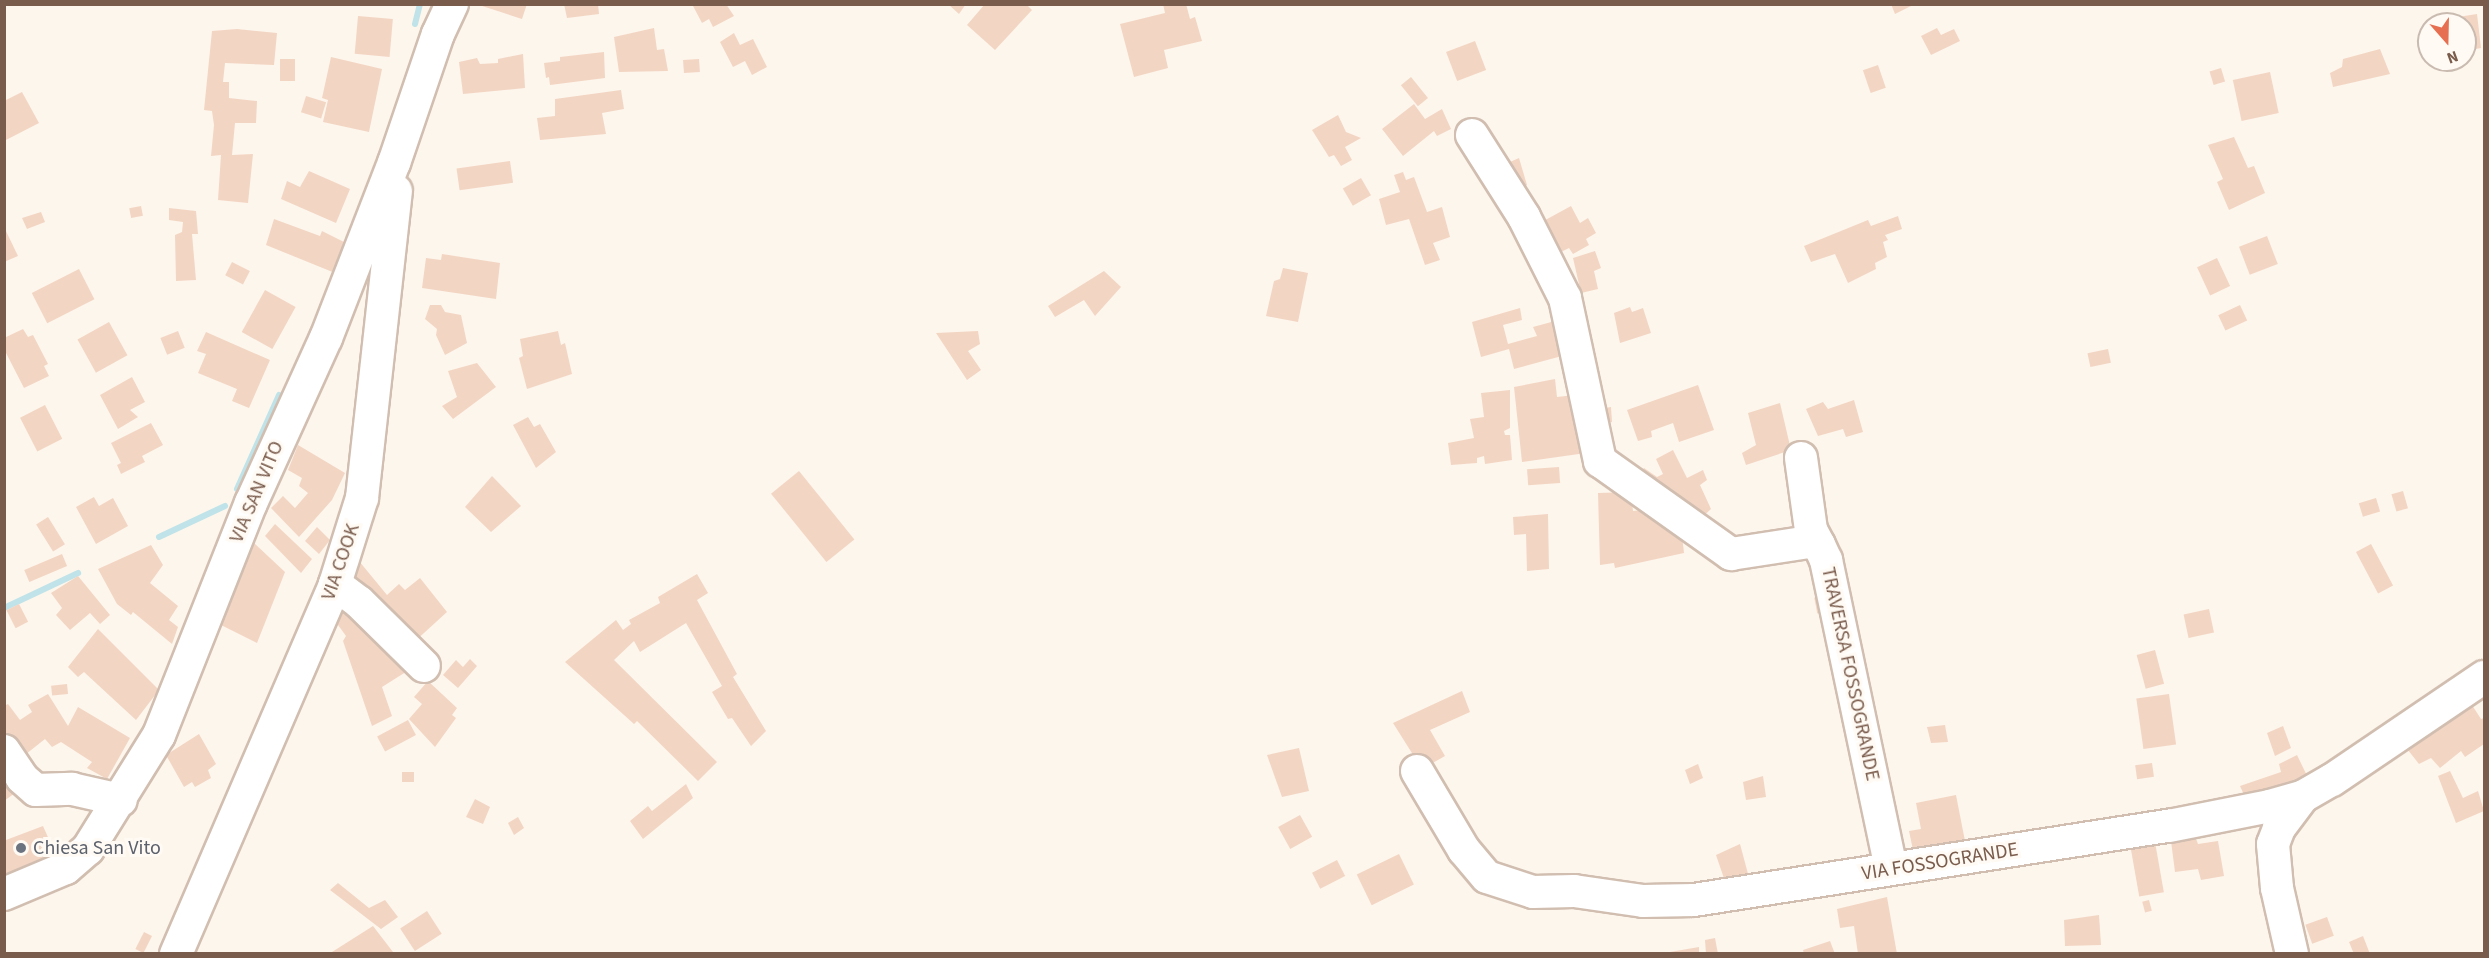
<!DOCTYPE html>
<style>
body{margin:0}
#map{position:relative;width:2489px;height:958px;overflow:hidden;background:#fdf6ec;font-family:"Source Sans 3",sans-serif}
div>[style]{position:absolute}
.stream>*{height:6px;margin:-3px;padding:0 3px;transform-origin:3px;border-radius:3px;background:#bfe3e8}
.building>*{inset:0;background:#f3d5c3;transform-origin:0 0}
.roads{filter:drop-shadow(2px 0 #d1beb0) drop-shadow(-2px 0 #d1beb0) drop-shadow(0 2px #d1beb0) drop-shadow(0 -2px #d1beb0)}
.minor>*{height:32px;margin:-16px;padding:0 16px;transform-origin:16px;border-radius:16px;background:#fff}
.dots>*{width:16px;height:16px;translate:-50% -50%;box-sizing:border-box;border:3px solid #fffaf3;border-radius:50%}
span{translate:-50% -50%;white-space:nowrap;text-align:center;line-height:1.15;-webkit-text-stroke:6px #fffaf3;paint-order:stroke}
.street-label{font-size:20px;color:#7a5c4d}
.worship-label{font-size:20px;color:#5b616d}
.left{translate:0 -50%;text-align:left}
.frame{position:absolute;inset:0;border:6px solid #7a5c4d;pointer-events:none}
.north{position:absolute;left:2417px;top:12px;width:60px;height:60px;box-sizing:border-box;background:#fffaf3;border:2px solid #cabbb1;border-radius:50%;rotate:160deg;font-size:16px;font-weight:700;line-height:24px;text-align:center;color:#7a5c4d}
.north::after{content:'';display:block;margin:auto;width:21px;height:27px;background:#e76f51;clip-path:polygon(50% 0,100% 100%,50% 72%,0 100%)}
</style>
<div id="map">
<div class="stream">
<i style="left:415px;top:24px;width:21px;rotate:-76deg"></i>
<i style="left:237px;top:489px;width:103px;rotate:-65.9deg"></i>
<i style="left:159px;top:537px;width:73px;rotate:-25.2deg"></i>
<i style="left:4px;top:608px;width:82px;rotate:-25.3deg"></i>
</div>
<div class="building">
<i style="clip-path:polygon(476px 4px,527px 4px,522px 19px)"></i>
<i style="clip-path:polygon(564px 4px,598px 4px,599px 14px,567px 18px)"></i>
<i style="clip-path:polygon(692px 4px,726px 4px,734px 16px,713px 27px,709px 19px,702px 23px)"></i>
<i style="clip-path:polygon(948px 4px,966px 4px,959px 14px)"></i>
<i style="clip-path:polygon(985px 4px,1026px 4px,1032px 10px,995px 50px,967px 25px)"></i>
<i style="clip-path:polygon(1163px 4px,1186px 4px,1190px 19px,1195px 17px,1202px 41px,1164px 50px,1168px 68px,1134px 77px,1120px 24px,1165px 13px)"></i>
<i style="clip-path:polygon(1891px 4px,1915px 4px,1895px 14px)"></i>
<i style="clip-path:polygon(2477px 14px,2481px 48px,2465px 51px,2465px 24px,2459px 24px,2458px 17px)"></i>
<i style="left:358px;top:16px;width:35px;height:38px;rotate:5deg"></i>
<i style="clip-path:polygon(654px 28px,657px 50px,664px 49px,668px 71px,619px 72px,614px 37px)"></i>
<i style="clip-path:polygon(1937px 28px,1941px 35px,1954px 29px,1960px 41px,1931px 55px,1921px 36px)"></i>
<i style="clip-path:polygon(237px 29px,277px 33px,274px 65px,225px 63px,223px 82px,229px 82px,229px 98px,257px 101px,256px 123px,235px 123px,232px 155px,253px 154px,248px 203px,218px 200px,221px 155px,211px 156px,214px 125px,212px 111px,204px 110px,212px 31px)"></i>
<i style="clip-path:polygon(734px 33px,740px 45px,753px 39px,767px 67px,752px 75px,745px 61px,733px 67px,720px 42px)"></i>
<i style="left:1475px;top:41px;width:31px;height:31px;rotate:69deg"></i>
<i style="clip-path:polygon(2380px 49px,2390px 74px,2333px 87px,2330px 73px,2342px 67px,2343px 59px)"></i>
<i style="clip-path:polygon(604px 52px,605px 78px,550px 85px,549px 77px,546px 78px,544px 63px,560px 61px,560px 57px)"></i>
<i style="clip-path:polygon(523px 54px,525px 88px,463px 94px,459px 62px,477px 58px,480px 64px,498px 63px,498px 59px)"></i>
<i style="clip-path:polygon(331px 57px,382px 69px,369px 132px,323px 122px,328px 100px,322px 98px)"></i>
<i style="left:280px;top:59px;width:15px;height:22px"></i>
<i style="left:699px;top:59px;width:13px;height:16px;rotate:86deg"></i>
<i style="left:1878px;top:65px;width:24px;height:16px;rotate:71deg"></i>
<i style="left:2221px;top:68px;width:14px;height:12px;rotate:73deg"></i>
<i style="left:2270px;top:72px;width:42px;height:38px;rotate:78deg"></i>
<i style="left:1411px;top:77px;width:27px;height:13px;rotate:51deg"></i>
<i style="clip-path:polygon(621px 90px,624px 109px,602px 113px,606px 134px,540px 140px,537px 118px,555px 116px,555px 99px)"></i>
<i style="clip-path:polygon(22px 92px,39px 123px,4px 141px,4px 101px)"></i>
<i style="left:306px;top:96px;width:21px;height:17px;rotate:17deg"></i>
<i style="clip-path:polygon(1414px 104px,1425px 119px,1442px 109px,1451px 129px,1437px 136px,1434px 131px,1403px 156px,1382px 129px)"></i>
<i style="clip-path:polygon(1338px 115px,1346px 132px,1361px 138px,1345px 147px,1352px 160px,1341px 166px,1334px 155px,1329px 157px,1312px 130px)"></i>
<i style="clip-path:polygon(2234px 137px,2248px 168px,2254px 166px,2265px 193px,2229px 210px,2217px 182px,2223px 179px,2208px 145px)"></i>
<i style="clip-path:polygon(1519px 158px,1527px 185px,1519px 189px,1510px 162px)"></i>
<i style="left:510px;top:161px;width:22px;height:54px;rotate:82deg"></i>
<i style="clip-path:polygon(309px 171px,350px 189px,336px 223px,281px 199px,287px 181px,300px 187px)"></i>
<i style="clip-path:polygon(1403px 172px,1406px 180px,1414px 177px,1427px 212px,1442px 207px,1450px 237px,1433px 243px,1440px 260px,1425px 265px,1409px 219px,1386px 225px,1379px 199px,1400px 192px,1394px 175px)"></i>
<i style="left:1361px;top:178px;width:20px;height:21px;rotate:60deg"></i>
<i style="left:141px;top:206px;width:10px;height:12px;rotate:79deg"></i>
<i style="clip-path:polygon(1571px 206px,1580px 223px,1588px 218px,1596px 233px,1586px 239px,1589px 245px,1573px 254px,1569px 248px,1555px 255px,1538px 224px)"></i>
<i style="clip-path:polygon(169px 208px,196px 211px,198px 234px,192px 234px,196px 280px,176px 281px,175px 235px,182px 232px,183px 222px,169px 220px)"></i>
<i style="clip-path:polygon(41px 212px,45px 222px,27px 229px,22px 218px)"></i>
<i style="clip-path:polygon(1898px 216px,1902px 229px,1885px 235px,1888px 240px,1883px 242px,1887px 257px,1875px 263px,1876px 269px,1848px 283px,1835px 254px,1811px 262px,1804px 246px,1868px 220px,1871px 226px)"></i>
<i style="clip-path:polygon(274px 219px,320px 236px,322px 231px,348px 244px,335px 273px,266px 245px)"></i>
<i style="clip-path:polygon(4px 227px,18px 256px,4px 262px)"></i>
<i style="left:2267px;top:236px;width:30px;height:30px;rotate:69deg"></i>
<i style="clip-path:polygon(1595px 251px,1601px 268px,1594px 271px,1598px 289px,1581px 293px,1573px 258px)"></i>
<i style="clip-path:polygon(442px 254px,500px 263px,496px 299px,422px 288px,426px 258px,441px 260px)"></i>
<i style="left:2217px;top:258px;width:31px;height:22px;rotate:65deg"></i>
<i style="left:232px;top:262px;width:20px;height:15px;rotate:27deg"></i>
<i style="clip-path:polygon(1283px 268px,1308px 273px,1298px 322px,1266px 316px,1274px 281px,1280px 279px)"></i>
<i style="left:79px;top:269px;width:34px;height:53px;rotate:63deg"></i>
<i style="clip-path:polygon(1104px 271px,1121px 287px,1095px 316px,1084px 300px,1055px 317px,1048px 306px)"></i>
<i style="left:265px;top:290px;width:35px;height:48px;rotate:29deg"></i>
<i style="clip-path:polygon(430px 305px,441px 305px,445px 312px,461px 315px,467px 343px,445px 355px,436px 335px,437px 329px,425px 319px)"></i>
<i style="left:2240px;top:305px;width:17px;height:24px;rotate:65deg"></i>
<i style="clip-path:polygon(1630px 307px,1632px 312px,1643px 308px,1651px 333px,1620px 343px,1614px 313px)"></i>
<i style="clip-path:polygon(1520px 308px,1522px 320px,1503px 325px,1508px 344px,1537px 336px,1533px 327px,1566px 318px,1573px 353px,1514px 369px,1509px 349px,1481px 357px,1472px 322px)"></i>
<i style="left:109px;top:322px;width:38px;height:36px;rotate:61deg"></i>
<i style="clip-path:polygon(23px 329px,28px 337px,33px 335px,48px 364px,44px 366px,49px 376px,24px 388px,4px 349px,4px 338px)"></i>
<i style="left:178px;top:331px;width:18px;height:19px;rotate:68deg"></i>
<i style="clip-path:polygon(558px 331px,561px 345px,565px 343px,572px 374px,527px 389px,519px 358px,523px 356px,520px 339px)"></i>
<i style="clip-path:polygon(978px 331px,980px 344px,968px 351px,981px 370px,967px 380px,936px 333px)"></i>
<i style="clip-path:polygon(206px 332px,270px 360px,249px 408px,232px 401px,237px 389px,198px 373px,206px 354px,197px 351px)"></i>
<i style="left:2108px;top:349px;width:14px;height:21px;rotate:78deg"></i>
<i style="clip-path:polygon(477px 363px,496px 387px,453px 419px,442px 406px,457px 397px,448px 371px)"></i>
<i style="clip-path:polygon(132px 377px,145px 402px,130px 410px,138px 417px,118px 429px,100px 395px)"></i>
<i style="clip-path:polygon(1555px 379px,1557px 397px,1583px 394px,1586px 453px,1522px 462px,1514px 387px)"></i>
<i style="clip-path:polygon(1698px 385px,1714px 430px,1679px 442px,1673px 423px,1651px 431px,1652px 437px,1638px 441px,1627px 410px)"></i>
<i style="clip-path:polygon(1510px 390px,1510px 428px,1504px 431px,1505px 435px,1510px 435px,1512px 460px,1485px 464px,1484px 456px,1477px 458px,1477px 463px,1451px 465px,1448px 443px,1474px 438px,1470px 419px,1484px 417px,1481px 393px)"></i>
<i style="clip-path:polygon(1854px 400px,1863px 432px,1846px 437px,1843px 429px,1818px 436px,1806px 409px,1823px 402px,1828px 409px)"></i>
<i style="clip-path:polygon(1780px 403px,1791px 450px,1746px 465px,1742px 453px,1756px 445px,1748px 413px)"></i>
<i style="left:45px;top:405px;width:38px;height:28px;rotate:63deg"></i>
<i style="clip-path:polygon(1611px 407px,1612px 422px,1601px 425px,1599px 409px)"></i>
<i style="clip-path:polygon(528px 417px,534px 427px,540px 424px,556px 452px,536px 468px,513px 425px)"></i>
<i style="clip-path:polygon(151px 423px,163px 445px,142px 456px,145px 462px,121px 474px,117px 465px,121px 463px,111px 443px)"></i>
<i style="clip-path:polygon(298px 445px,345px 473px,332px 500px,299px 537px,271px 508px,283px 496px,295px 508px,308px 493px,299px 486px,302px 478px,288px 470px)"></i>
<i style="clip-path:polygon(1673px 450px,1687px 478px,1703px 470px,1707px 480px,1700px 485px,1711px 509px,1698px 521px,1637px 477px,1644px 468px,1657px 477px,1663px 474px,1656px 459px)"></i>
<i style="left:1559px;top:467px;width:16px;height:32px;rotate:86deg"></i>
<i style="left:799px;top:471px;width:88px;height:36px;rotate:51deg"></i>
<i style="clip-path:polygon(492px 476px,521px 506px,491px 532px,465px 507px)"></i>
<i style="left:2403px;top:491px;width:18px;height:12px;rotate:74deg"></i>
<i style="clip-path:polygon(1631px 492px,1633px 511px,1664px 508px,1682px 536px,1684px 553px,1615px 568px,1614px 563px,1600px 565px,1598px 493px)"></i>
<i style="clip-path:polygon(94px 497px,99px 506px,113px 498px,128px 526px,96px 544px,76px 507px)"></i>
<i style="left:2376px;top:498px;width:14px;height:18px;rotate:73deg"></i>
<i style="clip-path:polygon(1548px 514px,1549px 569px,1527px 571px,1526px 534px,1514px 535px,1513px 517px)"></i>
<i style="left:48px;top:517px;width:32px;height:14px;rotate:58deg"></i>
<i style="clip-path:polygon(275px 524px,312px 559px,301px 573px,265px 536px)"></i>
<i style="clip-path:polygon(317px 527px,330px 540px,319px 554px,305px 541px)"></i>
<i style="clip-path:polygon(254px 543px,285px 572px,257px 643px,221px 625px)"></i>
<i style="left:2371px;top:544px;width:47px;height:17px;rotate:62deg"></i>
<i style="clip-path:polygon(151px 545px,163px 565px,150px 583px,178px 606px,169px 620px,178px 627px,172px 644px,133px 612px,131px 615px,117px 604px,98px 569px)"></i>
<i style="left:62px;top:554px;width:13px;height:41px;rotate:67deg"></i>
<i style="clip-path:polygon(359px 561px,387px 595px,399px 584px,405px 590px,420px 578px,447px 612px,413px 643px,376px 595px,365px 585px,358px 590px,344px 575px)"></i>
<i style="clip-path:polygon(697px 574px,708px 593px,697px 600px,737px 674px,733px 677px,766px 731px,751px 746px,732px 718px,728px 719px,712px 692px,722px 686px,686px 623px,640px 652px,634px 641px,614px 660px,717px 762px,698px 781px,637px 721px,634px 724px,565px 662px,616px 620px,623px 630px,631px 624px,629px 620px,660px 603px,658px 597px)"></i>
<i style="clip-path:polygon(78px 576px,110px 615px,100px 624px,90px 613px,70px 630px,56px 615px,62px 608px,51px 593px)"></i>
<i style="left:1828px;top:595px;width:16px;height:14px;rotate:79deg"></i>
<i style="left:19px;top:604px;width:20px;height:14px;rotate:63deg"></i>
<i style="clip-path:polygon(350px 605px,409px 670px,382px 687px,392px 716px,372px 726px,343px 641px,346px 636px,333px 618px)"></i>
<i style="left:2209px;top:609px;width:24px;height:26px;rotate:78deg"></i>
<i style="clip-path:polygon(98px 629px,159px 690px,136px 720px,84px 672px,78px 677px,68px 667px)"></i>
<i style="left:2155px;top:650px;width:35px;height:19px;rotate:75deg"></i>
<i style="clip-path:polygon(470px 659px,477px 666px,458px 688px,443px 675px,456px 660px,463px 667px)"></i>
<i style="clip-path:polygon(428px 681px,457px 708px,452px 715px,456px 718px,435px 747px,409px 719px,422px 704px,414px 697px)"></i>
<i style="left:67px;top:684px;width:10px;height:16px;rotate:84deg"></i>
<i style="clip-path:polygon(1462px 691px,1470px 712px,1430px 730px,1445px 756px,1422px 769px,1393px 723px)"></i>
<i style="clip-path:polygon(48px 694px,68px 726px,78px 707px,130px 738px,107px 779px,87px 768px,92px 762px,61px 742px,52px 747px,45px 739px,16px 762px,4px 746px,4px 706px,8px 704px,20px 720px,32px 712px,28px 705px)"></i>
<i style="left:2169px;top:694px;width:51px;height:33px;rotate:82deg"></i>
<i style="clip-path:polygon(2470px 702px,2481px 719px,2484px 718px,2484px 744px,2465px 757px,2461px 751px,2440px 768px,2431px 758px,2419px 764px,2404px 745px)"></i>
<i style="left:408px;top:720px;width:17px;height:35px;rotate:62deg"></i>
<i style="clip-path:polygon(1945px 725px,1948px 742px,1931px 743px,1927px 727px)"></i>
<i style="clip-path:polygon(2283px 726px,2291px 748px,2275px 756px,2267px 733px)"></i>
<i style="clip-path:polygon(199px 734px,216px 764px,208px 770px,211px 778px,195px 787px,192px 782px,184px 787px,166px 755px)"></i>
<i style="clip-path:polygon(1299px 748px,1309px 791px,1282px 797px,1267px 755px)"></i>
<i style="clip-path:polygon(2297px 755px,2311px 784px,2250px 808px,2240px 786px,2281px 772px,2279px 764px)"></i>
<i style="left:2152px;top:763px;width:14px;height:17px;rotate:82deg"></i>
<i style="clip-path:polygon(1698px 764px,1703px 778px,1690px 784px,1685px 770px)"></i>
<i style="clip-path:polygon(2450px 771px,2463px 798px,2478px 791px,2484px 811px,2456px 823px,2438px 776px)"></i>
<i style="left:402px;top:772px;width:12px;height:10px"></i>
<i style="clip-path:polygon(1763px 776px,1766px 797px,1746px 800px,1743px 782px)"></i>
<i style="clip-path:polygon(4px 779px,15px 793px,4px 801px)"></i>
<i style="clip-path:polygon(686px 784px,693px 798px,643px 839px,630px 821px,648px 806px,652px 811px)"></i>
<i style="clip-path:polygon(1956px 795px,1965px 841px,1940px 846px,1928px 858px,1926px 847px,1913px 850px,1909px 831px,1921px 829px,1916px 803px)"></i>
<i style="clip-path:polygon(475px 799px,490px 807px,483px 824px,466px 817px)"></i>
<i style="left:1300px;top:815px;width:25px;height:25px;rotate:61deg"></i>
<i style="clip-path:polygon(518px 817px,524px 828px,514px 835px,508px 823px)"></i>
<i style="clip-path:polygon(43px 826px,51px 844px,44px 847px,48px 858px,4px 875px,4px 837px,6px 840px)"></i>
<i style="clip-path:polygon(2195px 836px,2198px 844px,2218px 841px,2224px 876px,2201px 880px,2198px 869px,2175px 872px,2171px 841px)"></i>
<i style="left:2155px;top:842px;width:51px;height:25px;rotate:80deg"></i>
<i style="clip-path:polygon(1740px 844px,1751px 885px,1729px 893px,1716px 855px)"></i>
<i style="left:1399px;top:854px;width:34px;height:47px;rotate:64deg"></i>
<i style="left:1337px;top:860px;width:18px;height:28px;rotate:63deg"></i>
<i style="clip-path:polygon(338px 883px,369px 908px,385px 900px,398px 917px,381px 929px,330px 890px)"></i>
<i style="clip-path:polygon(1887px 897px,1897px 954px,1858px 954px,1854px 926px,1840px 928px,1837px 909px)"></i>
<i style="left:2149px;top:900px;width:11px;height:7px;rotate:75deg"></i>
<i style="left:427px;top:911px;width:27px;height:32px;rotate:57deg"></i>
<i style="clip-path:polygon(2099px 915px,2101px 945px,2065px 946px,2064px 920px)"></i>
<i style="left:2327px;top:917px;width:20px;height:23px;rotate:70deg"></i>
<i style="clip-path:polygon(373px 926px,393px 952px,334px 954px,332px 952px)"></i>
<i style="left:144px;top:932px;width:9px;height:19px;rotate:27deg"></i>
<i style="clip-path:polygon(2363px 936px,2370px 954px,2354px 954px,2349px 942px)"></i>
<i style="clip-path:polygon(1715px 938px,1718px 954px,1706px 954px,1705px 940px)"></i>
<i style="clip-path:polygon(1830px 941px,1835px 954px,1804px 954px,1803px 950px)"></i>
<i style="clip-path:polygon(1699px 947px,1699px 954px,1670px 954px,1670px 952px)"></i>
</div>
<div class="roads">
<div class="minor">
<i style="left:1472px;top:135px;width:97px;rotate:57.6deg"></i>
<i style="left:1524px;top:217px;width:91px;rotate:63.2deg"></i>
<i style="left:1565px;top:298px;width:167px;rotate:77.9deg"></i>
<i style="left:1600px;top:461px;width:161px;rotate:35.4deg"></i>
<i style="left:1731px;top:554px;width:79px;rotate:-8.7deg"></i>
<i style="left:1809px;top:542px;width:10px;rotate:17deg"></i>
<i style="left:1819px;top:545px;width:17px;rotate:65deg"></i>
<i style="left:1826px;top:560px;width:315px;rotate:78.1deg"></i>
<i style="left:1801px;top:458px;width:73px;rotate:82.1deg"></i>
<i style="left:1811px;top:530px;width:17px;rotate:62deg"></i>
<i style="left:335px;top:584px;width:30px;rotate:37deg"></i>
<i style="left:359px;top:602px;width:91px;rotate:44.6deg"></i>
<i style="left:4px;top:751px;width:32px;rotate:56deg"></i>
<i style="left:22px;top:778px;width:18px;rotate:41deg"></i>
<i style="left:36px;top:790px;width:36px;rotate:-2deg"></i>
<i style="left:72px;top:789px;width:50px;rotate:12.7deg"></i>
<i style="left:1417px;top:771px;width:92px;rotate:59.3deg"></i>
<i style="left:1464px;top:850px;width:35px;rotate:50deg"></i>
<i style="left:1487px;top:877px;width:48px;rotate:18.1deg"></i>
<i style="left:1533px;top:892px;width:41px;rotate:-1.4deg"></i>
<i style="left:1574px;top:891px;width:70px;rotate:8.2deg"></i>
<i style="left:1643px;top:901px;width:51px;rotate:-1.1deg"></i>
<i style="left:1694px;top:900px;width:481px;rotate:-8.9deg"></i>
<i style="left:2169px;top:826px;width:103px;rotate:-11.2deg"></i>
<i style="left:2270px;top:806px;width:33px;rotate:-16deg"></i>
<i style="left:2302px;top:797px;width:34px;rotate:-30deg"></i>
<i style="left:2332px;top:780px;width:184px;rotate:-34.1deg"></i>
<i style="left:4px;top:894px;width:67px;rotate:-22.8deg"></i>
<i style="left:66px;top:868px;width:29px;rotate:-41deg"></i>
<i style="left:88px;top:849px;width:134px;rotate:-58.1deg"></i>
<i style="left:159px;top:735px;width:250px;rotate:-68.4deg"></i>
<i style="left:251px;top:503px;width:181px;rotate:-65.6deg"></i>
<i style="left:326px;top:338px;width:188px;rotate:-68.8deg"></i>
<i style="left:394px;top:163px;width:136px;rotate:-71.2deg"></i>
<i style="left:438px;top:34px;width:33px;rotate:-65deg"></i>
<i style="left:176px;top:954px;width:403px;rotate:-66.7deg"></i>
<i style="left:335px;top:584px;width:90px;rotate:-72.6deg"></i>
<i style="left:362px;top:498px;width:309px;rotate:-83.7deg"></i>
<i style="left:2292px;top:954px;width:68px;rotate:-102.8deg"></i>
<i style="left:2277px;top:888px;width:44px;rotate:-95.2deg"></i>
<i style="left:2273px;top:844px;width:17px;rotate:-69deg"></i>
<i style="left:2279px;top:828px;width:39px;rotate:-53deg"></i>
</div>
</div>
<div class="dots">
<i style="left:21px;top:848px;background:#6b7280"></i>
</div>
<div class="street-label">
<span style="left:257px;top:492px;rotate:-67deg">VIA SAN VITO</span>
<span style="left:341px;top:562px;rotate:-71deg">VIA COOK</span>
<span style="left:1850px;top:674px;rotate:78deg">TRAVERSA FOSSOGRANDE</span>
<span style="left:1940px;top:862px;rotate:-9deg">VIA FOSSOGRANDE</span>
</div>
<div class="worship-label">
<span class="left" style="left:33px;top:848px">Chiesa San Vito</span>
</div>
<div class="frame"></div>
<div class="north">N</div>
</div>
